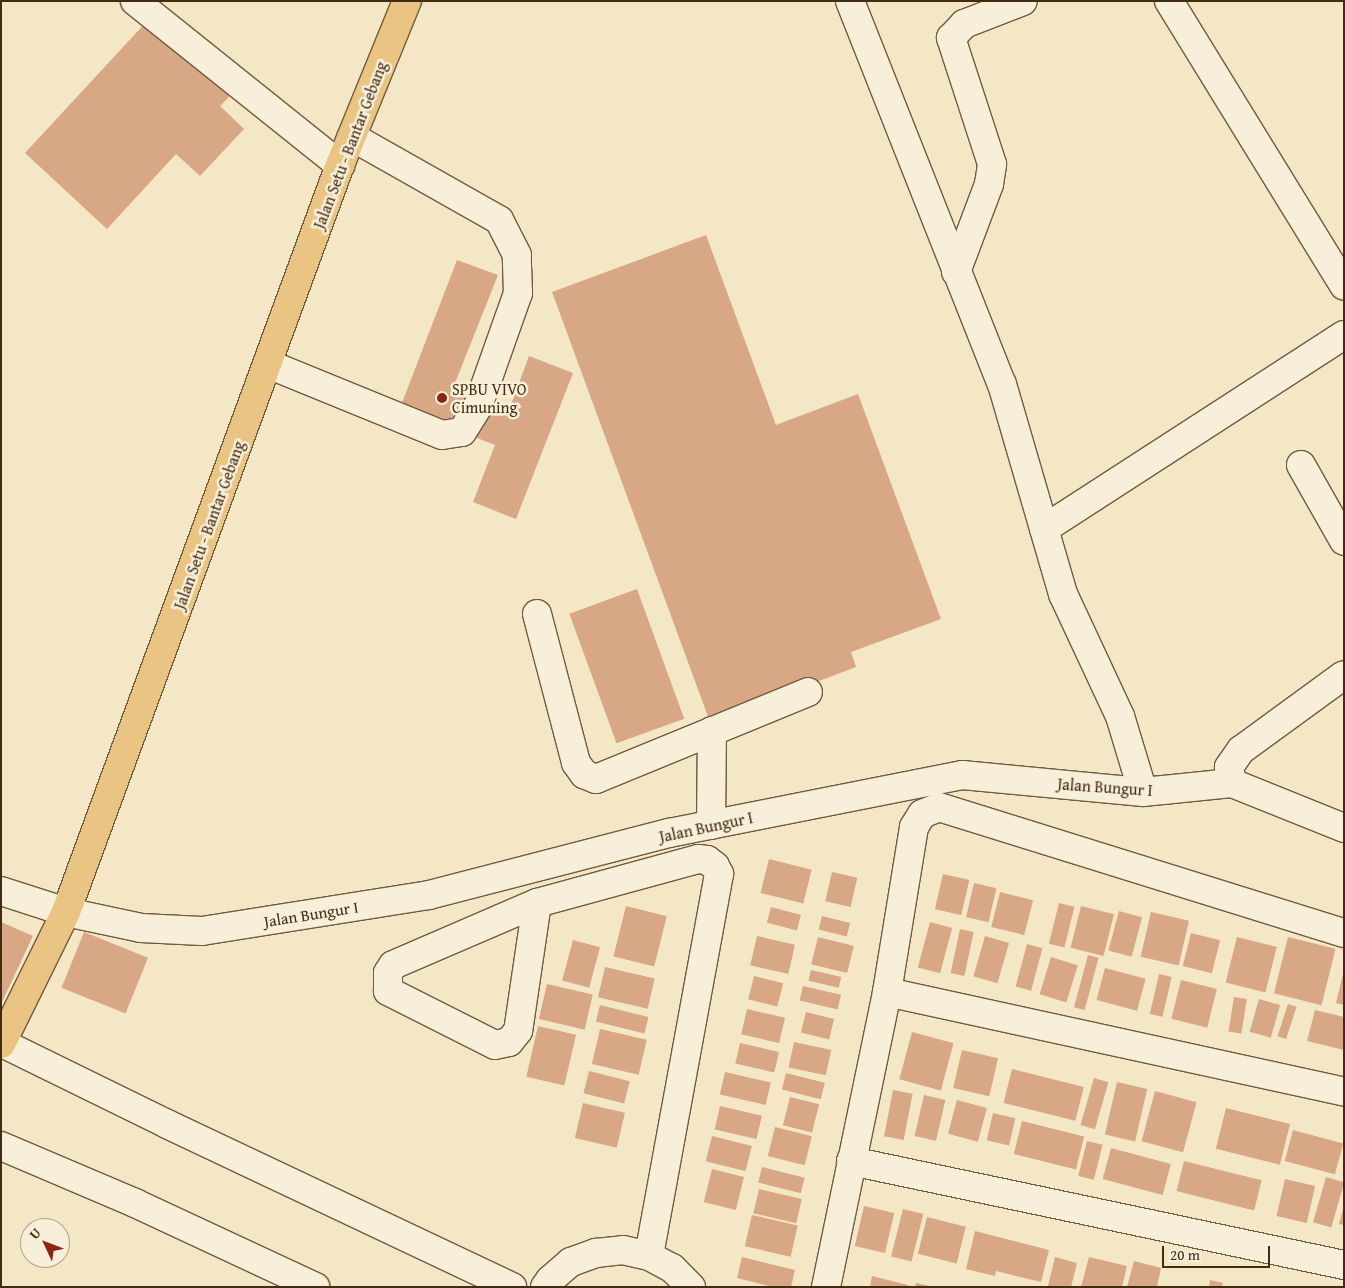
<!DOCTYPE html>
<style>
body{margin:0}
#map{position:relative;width:1345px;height:1288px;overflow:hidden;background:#f3e7c6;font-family:"Gentium Book Plus",serif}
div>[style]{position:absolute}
.building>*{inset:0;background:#d8a786;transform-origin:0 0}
.roads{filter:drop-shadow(1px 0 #705b3f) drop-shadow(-1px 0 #705b3f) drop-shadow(0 1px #705b3f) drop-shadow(0 -1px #705b3f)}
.minor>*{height:28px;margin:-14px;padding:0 14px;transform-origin:14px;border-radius:14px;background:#f7efda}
.major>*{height:28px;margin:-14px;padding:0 14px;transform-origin:14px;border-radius:14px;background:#eac483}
.dots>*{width:14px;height:14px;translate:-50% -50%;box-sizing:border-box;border:2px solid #f7efda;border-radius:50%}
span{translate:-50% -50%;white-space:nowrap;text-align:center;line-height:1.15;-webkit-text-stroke:5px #f7efda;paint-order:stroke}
.street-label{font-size:16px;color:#442c12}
.poi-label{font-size:16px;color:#442c12}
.left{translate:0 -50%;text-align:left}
.frame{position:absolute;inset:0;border:2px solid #442c12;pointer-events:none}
.north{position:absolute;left:20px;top:1218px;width:50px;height:50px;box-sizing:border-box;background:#f7efda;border:1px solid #afa18a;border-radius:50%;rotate:313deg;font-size:14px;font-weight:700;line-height:20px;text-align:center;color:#442c12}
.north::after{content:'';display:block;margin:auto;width:18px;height:22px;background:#8f2418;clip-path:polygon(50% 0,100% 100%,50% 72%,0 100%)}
.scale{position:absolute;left:1162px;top:1246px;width:108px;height:22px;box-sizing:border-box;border:2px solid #442c12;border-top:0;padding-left:6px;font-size:15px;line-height:18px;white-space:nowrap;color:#442c12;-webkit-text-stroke:4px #f7efda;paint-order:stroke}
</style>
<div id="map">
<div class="building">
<i style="clip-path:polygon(149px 19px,231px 95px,220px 106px,244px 129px,200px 176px,176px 154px,107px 229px,25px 153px)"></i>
<i style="clip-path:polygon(706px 235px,776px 425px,858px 394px,941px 619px,851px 652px,856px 667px,710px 722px,552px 292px)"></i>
<i style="clip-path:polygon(457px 260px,498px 275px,453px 388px,509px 410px,529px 356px,573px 373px,516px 519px,473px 502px,495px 445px,400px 408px)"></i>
<i style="left:637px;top:589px;width:138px;height:72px;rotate:70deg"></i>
<i style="left:769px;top:859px;width:44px;height:35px;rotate:14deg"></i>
<i style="left:832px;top:872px;width:26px;height:30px;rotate:13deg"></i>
<i style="left:943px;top:874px;width:27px;height:36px;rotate:13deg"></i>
<i style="left:974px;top:883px;width:23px;height:35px;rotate:13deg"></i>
<i style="left:1000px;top:892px;width:34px;height:36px;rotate:14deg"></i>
<i style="left:1059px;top:903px;width:16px;height:42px;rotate:14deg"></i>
<i style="left:626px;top:906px;width:42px;height:52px;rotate:14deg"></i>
<i style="left:1081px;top:906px;width:34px;height:43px;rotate:14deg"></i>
<i style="left:771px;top:907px;width:31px;height:16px;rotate:15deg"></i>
<i style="left:1119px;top:911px;width:24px;height:41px;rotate:15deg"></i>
<i style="left:1151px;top:912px;width:39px;height:46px;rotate:13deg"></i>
<i style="left:822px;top:916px;width:29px;height:14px;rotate:14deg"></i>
<i style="clip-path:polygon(1px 922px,33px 936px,1px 1004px)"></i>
<i style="left:930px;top:922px;width:23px;height:47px;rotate:15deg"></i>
<i style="left:960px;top:929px;width:14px;height:45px;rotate:12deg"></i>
<i style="left:84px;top:932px;width:69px;height:60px;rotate:22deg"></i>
<i style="left:1191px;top:933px;width:30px;height:34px;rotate:14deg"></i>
<i style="left:757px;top:936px;width:39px;height:30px;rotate:13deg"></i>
<i style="left:985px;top:936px;width:25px;height:42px;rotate:16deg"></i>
<i style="left:818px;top:937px;width:37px;height:28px;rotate:14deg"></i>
<i style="left:1237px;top:937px;width:41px;height:47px;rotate:14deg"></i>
<i style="left:1288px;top:937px;width:49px;height:58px;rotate:14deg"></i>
<i style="left:573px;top:940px;width:28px;height:42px;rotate:15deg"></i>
<i style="left:1027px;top:944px;width:16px;height:44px;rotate:15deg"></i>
<i style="left:1088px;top:955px;width:11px;height:54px;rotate:15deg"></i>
<i style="left:1051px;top:957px;width:28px;height:39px;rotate:17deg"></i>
<i style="left:605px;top:967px;width:51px;height:31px;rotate:13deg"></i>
<i style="left:1105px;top:968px;width:42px;height:33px;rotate:15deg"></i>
<i style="left:811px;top:970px;width:31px;height:11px;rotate:13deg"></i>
<i style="left:1159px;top:974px;width:13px;height:41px;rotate:13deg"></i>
<i style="clip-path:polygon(1343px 974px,1344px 974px,1344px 1005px,1336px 1003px)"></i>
<i style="left:754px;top:976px;width:30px;height:24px;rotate:14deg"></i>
<i style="left:1181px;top:980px;width:37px;height:40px;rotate:14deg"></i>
<i style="left:547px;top:984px;width:47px;height:36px;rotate:13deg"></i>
<i style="left:803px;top:986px;width:39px;height:15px;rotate:13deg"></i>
<i style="left:1234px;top:997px;width:13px;height:35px;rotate:9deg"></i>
<i style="left:1259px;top:999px;width:22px;height:34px;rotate:16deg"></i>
<i style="left:1288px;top:1004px;width:9px;height:34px;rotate:18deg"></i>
<i style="left:600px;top:1005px;width:50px;height:17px;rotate:14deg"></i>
<i style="left:747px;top:1009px;width:39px;height:26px;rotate:13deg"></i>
<i style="clip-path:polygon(1315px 1010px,1344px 1017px,1344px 1050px,1307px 1041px)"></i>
<i style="left:806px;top:1012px;width:29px;height:21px;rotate:14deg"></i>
<i style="left:538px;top:1026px;width:39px;height:52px;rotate:13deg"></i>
<i style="left:600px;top:1029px;width:48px;height:36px;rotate:13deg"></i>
<i style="left:912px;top:1032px;width:43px;height:49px;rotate:15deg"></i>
<i style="left:794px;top:1042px;width:38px;height:26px;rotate:12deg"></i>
<i style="left:740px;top:1043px;width:40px;height:21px;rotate:13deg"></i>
<i style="left:962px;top:1050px;width:37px;height:39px;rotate:13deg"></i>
<i style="left:1012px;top:1069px;width:74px;height:35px;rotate:14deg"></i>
<i style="left:589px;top:1071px;width:42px;height:23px;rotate:14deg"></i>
<i style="left:725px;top:1072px;width:47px;height:23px;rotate:13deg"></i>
<i style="left:786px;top:1073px;width:40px;height:17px;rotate:14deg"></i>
<i style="left:1094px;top:1078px;width:15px;height:49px;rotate:16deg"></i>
<i style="left:1117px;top:1082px;width:31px;height:54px;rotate:13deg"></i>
<i style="left:893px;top:1090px;width:20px;height:47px;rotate:11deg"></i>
<i style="left:1155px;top:1091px;width:43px;height:52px;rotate:15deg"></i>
<i style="left:924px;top:1095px;width:22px;height:42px;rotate:13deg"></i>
<i style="left:790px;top:1097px;width:30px;height:29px;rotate:14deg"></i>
<i style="left:957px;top:1100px;width:31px;height:35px;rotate:15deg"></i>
<i style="left:583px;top:1103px;width:43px;height:36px;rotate:13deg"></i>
<i style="left:720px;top:1106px;width:43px;height:24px;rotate:13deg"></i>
<i style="left:1226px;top:1108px;width:66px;height:42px;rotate:14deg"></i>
<i style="left:993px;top:1113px;width:23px;height:28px;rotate:13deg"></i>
<i style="left:1022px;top:1121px;width:64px;height:34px;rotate:14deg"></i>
<i style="left:775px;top:1127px;width:38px;height:30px;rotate:14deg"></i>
<i style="left:1293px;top:1130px;width:52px;height:32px;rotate:15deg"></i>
<i style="left:712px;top:1136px;width:41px;height:26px;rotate:14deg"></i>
<i style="left:1087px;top:1141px;width:16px;height:36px;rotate:14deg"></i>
<i style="left:1111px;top:1148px;width:62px;height:32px;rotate:15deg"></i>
<i style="left:1184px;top:1161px;width:80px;height:31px;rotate:14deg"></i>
<i style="left:762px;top:1167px;width:44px;height:16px;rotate:14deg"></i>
<i style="left:712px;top:1169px;width:33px;height:34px;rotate:14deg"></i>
<i style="left:1326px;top:1177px;width:19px;height:47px;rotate:16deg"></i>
<i style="left:1285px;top:1179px;width:31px;height:38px;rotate:13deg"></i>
<i style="left:759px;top:1189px;width:44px;height:25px;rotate:13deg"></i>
<i style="left:864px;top:1206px;width:31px;height:41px;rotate:13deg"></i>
<i style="clip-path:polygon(1344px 1206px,1344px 1225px,1339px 1224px)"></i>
<i style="left:903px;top:1209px;width:21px;height:49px;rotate:14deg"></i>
<i style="left:752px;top:1215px;width:47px;height:32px;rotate:13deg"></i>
<i style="left:927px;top:1217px;width:40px;height:38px;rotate:14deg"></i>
<i style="clip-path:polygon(975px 1231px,1049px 1250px,1041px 1282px,996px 1271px,995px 1276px,966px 1269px)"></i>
<i style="clip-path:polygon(742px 1257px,795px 1270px,791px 1287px,773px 1287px,737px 1278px)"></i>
<i style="clip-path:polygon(1055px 1257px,1077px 1263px,1071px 1287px,1048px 1286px)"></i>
<i style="clip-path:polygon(1089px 1257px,1127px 1266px,1122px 1287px,1081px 1287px)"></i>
<i style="clip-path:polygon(1134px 1261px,1161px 1268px,1157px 1287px,1127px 1287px)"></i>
<i style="clip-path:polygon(872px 1276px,908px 1285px,907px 1287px,870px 1287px)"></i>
<i style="clip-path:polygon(1210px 1280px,1223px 1283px,1222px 1287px,1209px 1287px)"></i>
<i style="clip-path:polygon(916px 1283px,930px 1286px,930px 1287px,915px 1287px)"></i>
</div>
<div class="roads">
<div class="minor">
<i style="left:135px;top:1px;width:263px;rotate:38.7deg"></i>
<i style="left:850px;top:1px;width:412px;rotate:68.4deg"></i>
<i style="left:1002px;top:384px;width:219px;rotate:73.8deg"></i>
<i style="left:1063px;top:594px;width:135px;rotate:65deg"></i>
<i style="left:1120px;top:716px;width:79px;rotate:73.2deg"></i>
<i style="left:1169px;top:1px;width:334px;rotate:58.4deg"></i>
<i style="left:956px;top:272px;width:94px;rotate:-69.4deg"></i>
<i style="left:989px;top:184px;width:20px;rotate:-81deg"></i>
<i style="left:992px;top:164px;width:133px;rotate:-108deg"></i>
<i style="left:951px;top:38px;width:19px;rotate:-47deg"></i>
<i style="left:964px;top:24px;width:63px;rotate:-21.3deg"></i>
<i style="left:268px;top:364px;width:188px;rotate:22.2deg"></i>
<i style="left:442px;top:435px;width:20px;rotate:-9deg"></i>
<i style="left:462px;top:432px;width:31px;rotate:-58deg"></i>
<i style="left:478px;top:406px;width:120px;rotate:-70.5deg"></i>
<i style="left:518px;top:293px;width:38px;rotate:-92deg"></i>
<i style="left:517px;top:255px;width:39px;rotate:-117deg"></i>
<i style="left:499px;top:220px;width:169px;rotate:-150.5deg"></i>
<i style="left:1301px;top:465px;width:87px;rotate:60.5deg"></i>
<i style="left:1044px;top:529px;width:357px;rotate:-32.9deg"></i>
<i style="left:537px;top:614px;width:154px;rotate:75.3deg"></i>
<i style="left:576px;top:763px;width:14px;rotate:54deg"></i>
<i style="left:584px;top:774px;width:13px;rotate:23deg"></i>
<i style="left:596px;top:779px;width:229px;rotate:-22.3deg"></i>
<i style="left:1232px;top:783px;width:16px;rotate:-101deg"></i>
<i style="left:1229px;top:767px;width:21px;rotate:-55deg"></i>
<i style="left:1241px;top:750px;width:127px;rotate:-36.1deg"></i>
<i style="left:711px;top:825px;width:94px;rotate:-89.4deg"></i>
<i style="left:1px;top:891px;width:68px;rotate:17.9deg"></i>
<i style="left:66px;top:912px;width:77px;rotate:12deg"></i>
<i style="left:141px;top:928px;width:61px;rotate:2.8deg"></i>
<i style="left:202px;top:931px;width:230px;rotate:-9deg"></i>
<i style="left:429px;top:895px;width:248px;rotate:-14.5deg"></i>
<i style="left:669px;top:833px;width:299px;rotate:-11.2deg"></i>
<i style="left:962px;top:775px;width:182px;rotate:5.4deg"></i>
<i style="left:1143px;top:792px;width:89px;rotate:-5.8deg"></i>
<i style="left:1232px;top:783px;width:121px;rotate:21.9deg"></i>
<i style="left:537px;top:903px;width:129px;rotate:98.4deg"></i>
<i style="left:518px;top:1031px;width:14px;rotate:129deg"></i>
<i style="left:509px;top:1042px;width:14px;rotate:168deg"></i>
<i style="left:495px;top:1045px;width:120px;rotate:-153.2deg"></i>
<i style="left:388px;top:991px;width:18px;rotate:-90deg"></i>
<i style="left:388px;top:973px;width:9px;rotate:-58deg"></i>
<i style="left:393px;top:965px;width:157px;rotate:-23.3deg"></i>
<i style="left:537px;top:903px;width:167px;rotate:-15.3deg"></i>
<i style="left:698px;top:859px;width:9px;rotate:6deg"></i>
<i style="left:707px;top:860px;width:10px;rotate:37deg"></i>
<i style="left:715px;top:866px;width:9px;rotate:63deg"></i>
<i style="left:719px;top:874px;width:388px;rotate:100.4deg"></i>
<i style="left:887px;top:992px;width:468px;rotate:12.3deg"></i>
<i style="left:2px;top:1043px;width:184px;rotate:26.1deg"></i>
<i style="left:167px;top:1124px;width:382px;rotate:25.3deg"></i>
<i style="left:1px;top:1146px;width:146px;rotate:23deg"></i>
<i style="left:135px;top:1203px;width:199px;rotate:25deg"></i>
<i style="left:851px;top:1161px;width:504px;rotate:11.91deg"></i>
<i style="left:545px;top:1287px;width:9px;rotate:-54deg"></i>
<i style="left:550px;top:1280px;width:28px;rotate:-41deg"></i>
<i style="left:571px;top:1262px;width:27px;rotate:-20deg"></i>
<i style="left:596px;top:1253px;width:27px;rotate:-6deg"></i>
<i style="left:623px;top:1250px;width:27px;rotate:13deg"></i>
<i style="left:649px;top:1256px;width:26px;rotate:28deg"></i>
<i style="left:672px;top:1268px;width:27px;rotate:45deg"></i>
<i style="left:826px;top:1287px;width:301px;rotate:-78.3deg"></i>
<i style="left:887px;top:992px;width:167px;rotate:-80.7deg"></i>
<i style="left:914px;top:827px;width:15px;rotate:-58deg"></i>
<i style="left:922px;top:814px;width:18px;rotate:-22deg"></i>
<i style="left:939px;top:807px;width:424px;rotate:17.3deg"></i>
</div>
<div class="major">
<i style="left:1px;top:1044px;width:147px;rotate:-63.8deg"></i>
<i style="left:66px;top:912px;width:796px;rotate:-69.86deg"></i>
<i style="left:340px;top:165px;width:177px;rotate:-67.8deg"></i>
</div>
</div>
<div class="dots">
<i style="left:442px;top:398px;background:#8f2418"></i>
</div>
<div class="street-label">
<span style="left:350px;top:145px;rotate:-69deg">Jalan Setu - Bantar Gebang</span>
<span style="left:209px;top:525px;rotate:-70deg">Jalan Setu - Bantar Gebang</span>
<span style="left:1105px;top:787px;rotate:4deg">Jalan Bungur I</span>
<span style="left:706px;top:827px;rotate:-12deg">Jalan Bungur I</span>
<span style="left:311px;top:914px;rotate:-9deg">Jalan Bungur I</span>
</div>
<div class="poi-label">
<span class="left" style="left:452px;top:398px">SPBU VIVO<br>Cimuning</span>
</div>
<div class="frame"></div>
<div class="north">U</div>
<div class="scale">20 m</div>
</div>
